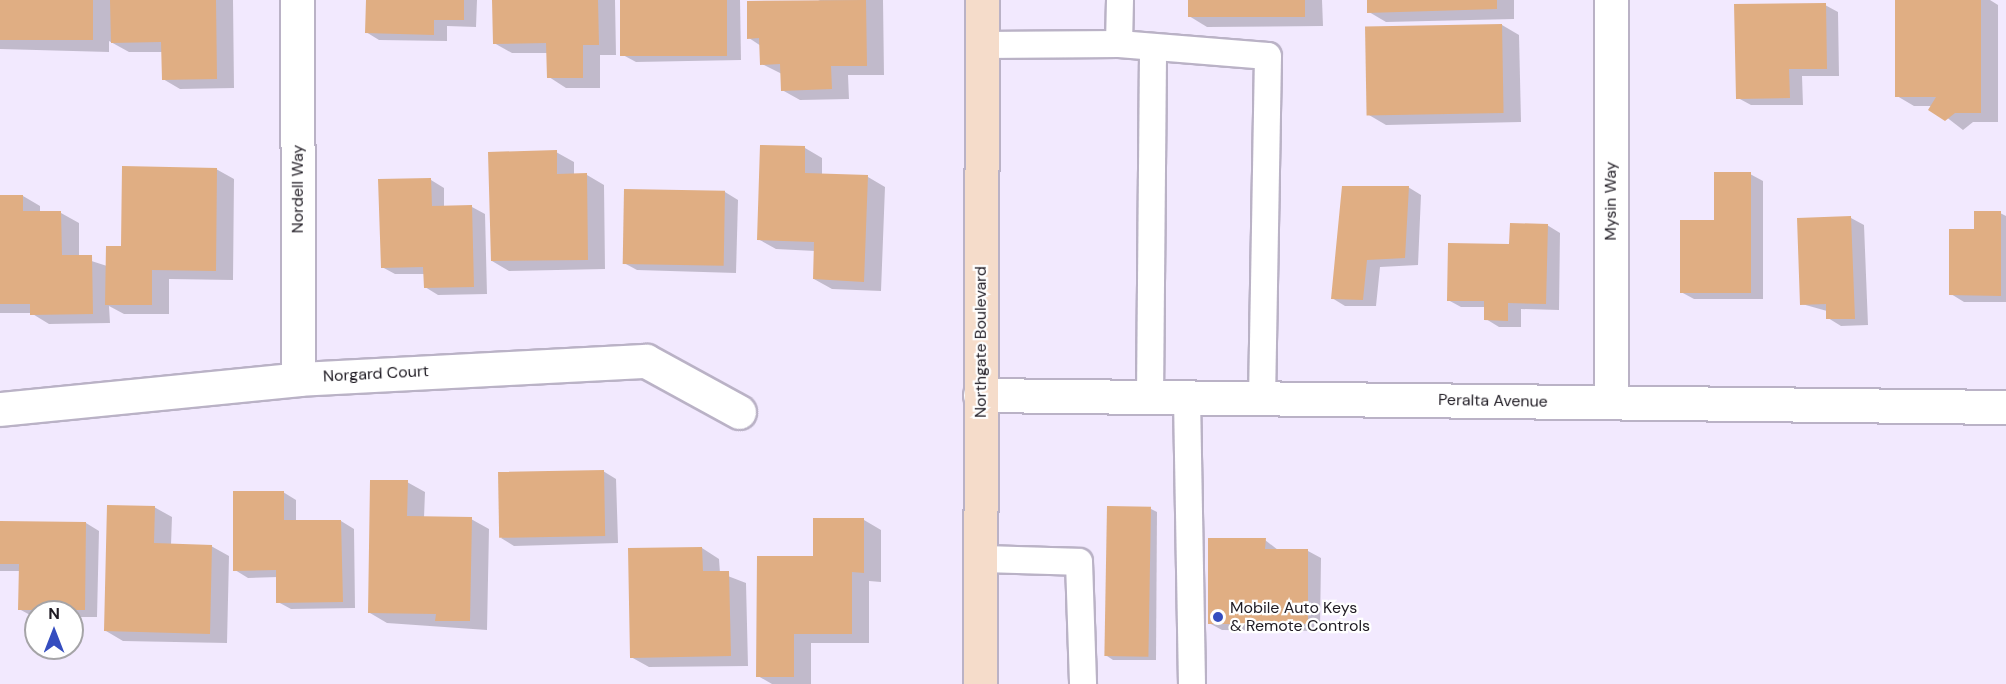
<!DOCTYPE html>
<style>
body{margin:0}
#map{position:relative;width:2006px;height:684px;overflow:hidden;background:#f2e9fe;font-family:"DM Sans",sans-serif}
div>[style]{position:absolute}
.shadow>*{inset:0;background:#0003}
.building>*{inset:0;background:#e0ae83;transform-origin:0 0}
.roads{filter:drop-shadow(2px 0 #bab2c6) drop-shadow(-2px 0 #bab2c6) drop-shadow(0 2px #bab2c6) drop-shadow(0 -2px #bab2c6)}
.service>*{height:26px;margin:-13px;padding:0 13px;transform-origin:13px;border-radius:13px;background:#fff}
.minor>*{height:33px;margin:-16.5px;padding:0 16.5px;transform-origin:16.5px;border-radius:16.5px;background:#fff}
.secondary>*{height:33px;margin:-16.5px;padding:0 16.5px;transform-origin:16.5px;border-radius:16.5px;background:#f5dcca}
.dots>*{width:16px;height:16px;translate:-50% -50%;box-sizing:border-box;border:3px solid #fff;border-radius:50%}
span{translate:-50% -50%;white-space:nowrap;text-align:center;line-height:1.15;-webkit-text-stroke:4.5px #fff;paint-order:stroke}
.street-label{font-size:16px;color:#1f1b23}
.poi-label{font-size:16px;color:#1f1b23}
.left{translate:0 -50%;text-align:left}
.north{position:absolute;left:24px;top:600px;width:60px;height:60px;box-sizing:border-box;background:#fff;border:2px solid #a5a4a7;border-radius:50%;rotate:0deg;font-size:16px;font-weight:700;line-height:24px;text-align:center;color:#1f1b23}
.north::after{content:'';display:block;margin:auto;width:21px;height:27px;background:#354dbf;clip-path:polygon(50% 0,100% 100%,50% 72%,0 100%)}
</style>
<div id="map">
<div class="shadow">
<i style="clip-path:polygon(0 0,233px 0,234px 88px,180px 89px,163px 79px,163px 52px,129px 52px,109px 41px,109px 52px,0 49px)"></i>
<i style="clip-path:polygon(367px 0,477px 0,476px 27px,447px 26px,447px 41px,379px 40px,366px 32px)"></i>
<i style="clip-path:polygon(494px 0,615px 0,616px 55px,600px 55px,600px 88px,566px 88px,549px 77px,548px 53px,512px 53px,494px 43px)"></i>
<i style="clip-path:polygon(621px 0,740px 0,741px 60px,636px 62px,623px 55px)"></i>
<i style="clip-path:polygon(883px 0,884px 75px,848px 75px,849px 99px,800px 100px,782px 90px,782px 74px,762px 64px,761px 46px,749px 38px,820px 0)"></i>
<i style="clip-path:polygon(1189px 0,1322px 0,1323px 26px,1207px 27px,1189px 16px)"></i>
<i style="clip-path:polygon(1368px 0,1514px 0,1514px 19px,1386px 22px,1369px 12px)"></i>
<i style="clip-path:polygon(1897px 0,1990px 0,1998px 5px,1998px 122px,1973px 122px,1963px 130px,1932px 106px,1914px 106px,1897px 96px)"></i>
<i style="clip-path:polygon(1825px 5px,1838px 12px,1839px 76px,1802px 76px,1803px 105px,1751px 105px,1738px 98px)"></i>
<i style="clip-path:polygon(1502px 25px,1519px 35px,1521px 122px,1386px 125px,1369px 115px)"></i>
<i style="clip-path:polygon(761px 146px,805px 148px,822px 158px,822px 175px,868px 177px,885px 187px,881px 291px,832px 289px,814px 279px,815px 251px,776px 249px,758px 239px)"></i>
<i style="clip-path:polygon(556px 152px,574px 162px,574px 175px,587px 175px,604px 185px,605px 269px,509px 271px,492px 261px)"></i>
<i style="clip-path:polygon(216px 169px,234px 179px,233px 280px,169px 279px,169px 314px,124px 314px,109px 306px,110px 323px,49px 324px,31px 313px,0 313px,0 197px,23px 196px,40px 206px,40px 213px,61px 213px,79px 223px,79px 257px,107px 266px)"></i>
<i style="clip-path:polygon(1750px 174px,1763px 181px,1763px 299px,1694px 299px,1681px 292px,1715px 221px)"></i>
<i style="clip-path:polygon(431px 180px,444px 188px,444px 207px,472px 207px,485px 214px,487px 294px,438px 295px,425px 287px,425px 274px,395px 274px,382px 267px)"></i>
<i style="clip-path:polygon(1408px 187px,1421px 195px,1418px 265px,1380px 267px,1376px 306px,1345px 306px,1332px 298px)"></i>
<i style="clip-path:polygon(725px 192px,738px 200px,736px 273px,637px 270px,624px 263px)"></i>
<i style="clip-path:polygon(2000px 213px,2006px 216px,2006px 302px,1964px 302px,1951px 294px,1976px 230px)"></i>
<i style="clip-path:polygon(1851px 218px,1864px 225px,1868px 325px,1841px 326px,1828px 318px,1827px 311px,1802px 304px)"></i>
<i style="clip-path:polygon(1547px 225px,1560px 233px,1559px 310px,1521px 309px,1521px 327px,1499px 327px,1486px 319px,1486px 307px,1461px 307px,1448px 300px)"></i>
<i style="clip-path:polygon(603px 471px,616px 479px,618px 543px,514px 546px,501px 538px)"></i>
<i style="clip-path:polygon(407px 482px,425px 492px,424px 518px,471px 519px,489px 529px,487px 630px,387px 623px,370px 613px)"></i>
<i style="clip-path:polygon(283px 492px,296px 500px,296px 522px,341px 521px,354px 529px,355px 608px,291px 609px,278px 602px,278px 577px,248px 578px,235px 570px)"></i>
<i style="clip-path:polygon(154px 507px,172px 517px,171px 545px,211px 546px,229px 556px,227px 643px,123px 641px,106px 631px)"></i>
<i style="clip-path:polygon(1151px 509px,1157px 512px,1156px 660px,1113px 660px,1107px 656px)"></i>
<i style="clip-path:polygon(864px 520px,881px 530px,881px 582px,869px 581px,869px 643px,811px 643px,811px 684px,772px 684px,758px 676px,814px 557px)"></i>
<i style="clip-path:polygon(0 522px,86px 523px,99px 531px,97px 617px,72px 617px,72px 612px,32px 616px,19px 609px,20px 571px,0 571px)"></i>
<i style="clip-path:polygon(1265px 540px,1278px 550px,1308px 551px,1321px 558px,1320px 631px,1222px 630px,1209px 623px)"></i>
<i style="clip-path:polygon(702px 548px,719px 559px,720px 573px,746px 583px,748px 666px,649px 667px,631px 657px)"></i>
</div>
<div class="building">
<i style="left:0;top:0;width:93px;height:40px"></i>
<i style="clip-path:polygon(110px 0,216px 0,217px 79px,162px 80px,161px 42px,111px 43px)"></i>
<i style="clip-path:polygon(366px 0,464px 0,464px 20px,434px 20px,434px 35px,365px 33px)"></i>
<i style="clip-path:polygon(492px 0,598px 0,599px 45px,583px 45px,583px 78px,547px 78px,546px 43px,493px 44px)"></i>
<i style="left:620px;top:0;width:107px;height:56px"></i>
<i style="clip-path:polygon(866px 0,867px 66px,831px 66px,832px 89px,781px 91px,780px 64px,760px 65px,759px 38px,747px 39px,747px 1px)"></i>
<i style="left:1188px;top:0;width:117px;height:17px"></i>
<i style="clip-path:polygon(1367px 0,1497px 0,1497px 9px,1367px 13px)"></i>
<i style="clip-path:polygon(1895px 0,1981px 0,1981px 113px,1955px 113px,1945px 121px,1928px 110px,1936px 97px,1895px 97px)"></i>
<i style="clip-path:polygon(1826px 3px,1827px 69px,1789px 69px,1790px 98px,1736px 99px,1734px 4px)"></i>
<i style="left:1502px;top:24px;width:89px;height:137px;rotate:89deg"></i>
<i style="clip-path:polygon(760px 145px,805px 146px,805px 173px,868px 175px,864px 282px,813px 279px,814px 242px,757px 240px)"></i>
<i style="clip-path:polygon(557px 150px,557px 174px,587px 173px,588px 260px,491px 261px,488px 152px)"></i>
<i style="clip-path:polygon(122px 166px,217px 168px,216px 271px,152px 270px,152px 305px,105px 305px,106px 246px,121px 246px)"></i>
<i style="clip-path:polygon(1714px 172px,1751px 172px,1751px 293px,1680px 293px,1680px 220px,1714px 220px)"></i>
<i style="clip-path:polygon(431px 178px,432px 206px,472px 205px,474px 287px,424px 288px,423px 267px,381px 268px,378px 179px)"></i>
<i style="clip-path:polygon(1342px 186px,1409px 186px,1405px 258px,1367px 260px,1363px 300px,1331px 299px)"></i>
<i style="left:624px;top:189px;width:101px;height:75px;rotate:1deg"></i>
<i style="clip-path:polygon(0 195px,23px 195px,23px 211px,61px 211px,62px 255px,92px 255px,93px 314px,30px 315px,30px 304px,0 304px)"></i>
<i style="clip-path:polygon(1974px 211px,2001px 211px,2001px 296px,1949px 295px,1949px 229px,1974px 229px)"></i>
<i style="clip-path:polygon(1851px 216px,1855px 319px,1826px 319px,1826px 304px,1800px 305px,1797px 218px)"></i>
<i style="clip-path:polygon(1510px 223px,1548px 224px,1546px 304px,1508px 303px,1508px 321px,1484px 320px,1484px 301px,1447px 301px,1448px 243px,1509px 244px)"></i>
<i style="left:604px;top:470px;width:66px;height:106px;rotate:89deg"></i>
<i style="clip-path:polygon(370px 480px,408px 480px,407px 516px,472px 517px,470px 621px,435px 621px,436px 614px,368px 613px)"></i>
<i style="clip-path:polygon(233px 491px,284px 491px,284px 520px,341px 520px,343px 602px,276px 603px,276px 570px,233px 571px)"></i>
<i style="clip-path:polygon(107px 505px,155px 506px,154px 543px,212px 545px,210px 634px,104px 631px)"></i>
<i style="left:1107px;top:506px;width:44px;height:150px;rotate:1deg"></i>
<i style="clip-path:polygon(813px 518px,864px 518px,864px 573px,852px 572px,852px 634px,794px 634px,794px 677px,756px 677px,757px 556px,813px 556px)"></i>
<i style="clip-path:polygon(0 521px,86px 522px,85px 610px,18px 610px,19px 564px,0 564px)"></i>
<i style="clip-path:polygon(1208px 538px,1266px 538px,1265px 549px,1308px 549px,1308px 624px,1208px 624px)"></i>
<i style="clip-path:polygon(702px 547px,703px 571px,729px 571px,731px 656px,630px 658px,628px 548px)"></i>
</div>
<div class="roads">
<div class="service">
<i style="left:1119px;top:44px;width:44px;rotate:-88.7deg"></i>
<i style="left:982px;top:45px;width:137px;rotate:-0.4deg"></i>
<i style="left:1119px;top:44px;width:149px;rotate:4.6deg"></i>
<i style="left:1268px;top:56px;width:342px;rotate:91deg"></i>
<i style="left:1150px;top:398px;width:349px;rotate:-89.5deg"></i>
<i style="left:1187px;top:398px;width:286px;rotate:89deg"></i>
<i style="left:980px;top:559px;width:99px;rotate:1.7deg"></i>
<i style="left:1079px;top:562px;width:122px;rotate:88.1deg"></i>
</div>
<div class="minor">
<i style="left:297px;top:0;width:379px;rotate:89.8deg"></i>
<i style="left:1611px;top:0;width:402px;rotate:90deg"></i>
<i style="left:980px;top:395px;width:1026px;rotate:0.67deg"></i>
<i style="left:0;top:409px;width:300px;rotate:-5.7deg"></i>
<i style="left:298px;top:379px;width:348px;rotate:-3deg"></i>
<i style="left:646px;top:361px;width:106px;rotate:28.7deg"></i>
</div>
<div class="secondary">
<i style="left:980px;top:684px;width:684px;rotate:-89.83deg"></i>
</div>
</div>
<div class="dots">
<i style="left:1218px;top:617px;background:#354dbf"></i>
</div>
<div class="street-label">
<span style="left:298px;top:189px;rotate:-90deg">Nordell Way</span>
<span style="left:1611px;top:201px;rotate:-90deg">Mysin Way</span>
<span style="left:981px;top:342px;rotate:-90deg">Northgate Boulevard</span>
<span style="left:376px;top:374px;rotate:-3deg">Norgard Court</span>
<span style="left:1493px;top:401px;rotate:1deg">Peralta Avenue</span>
</div>
<div class="poi-label">
<span class="left" style="left:1230px;top:617px">Mobile Auto Keys<br>&amp; Remote Controls</span>
</div>
<div class="north">N</div>
</div>
